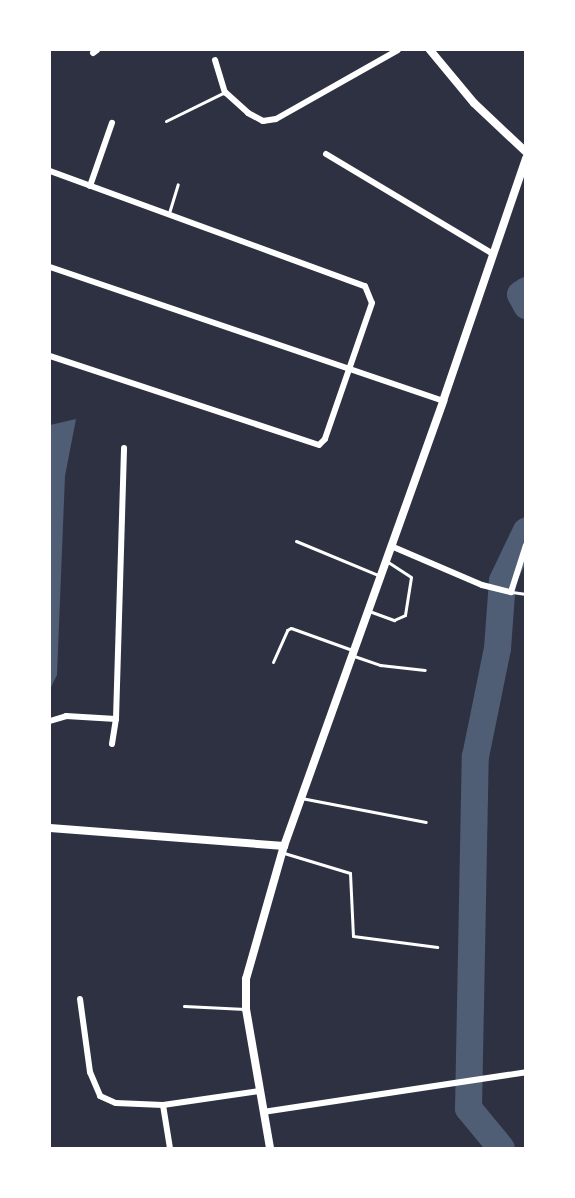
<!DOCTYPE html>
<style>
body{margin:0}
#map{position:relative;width:575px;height:1198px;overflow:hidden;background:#2d3142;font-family:"Golos Text",sans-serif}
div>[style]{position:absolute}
.water>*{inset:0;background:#4f5d75}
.river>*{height:27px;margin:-13.5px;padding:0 13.5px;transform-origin:13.5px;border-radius:13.5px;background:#4f5d75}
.service>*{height:3px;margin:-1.5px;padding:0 1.5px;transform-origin:1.5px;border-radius:1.5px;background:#fff}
.minor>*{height:6px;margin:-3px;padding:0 3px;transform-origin:3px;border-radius:3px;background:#fff}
.tertiary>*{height:8px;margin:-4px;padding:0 4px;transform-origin:4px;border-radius:4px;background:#fff}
span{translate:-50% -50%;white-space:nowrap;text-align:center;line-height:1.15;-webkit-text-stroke:5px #fff;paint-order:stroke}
.frame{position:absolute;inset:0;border:51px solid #fff;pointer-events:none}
</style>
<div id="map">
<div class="water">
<i style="clip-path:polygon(76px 419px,65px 476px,57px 675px,50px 689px,50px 425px)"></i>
</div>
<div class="river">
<i style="left:526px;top:290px;width:7px;rotate:146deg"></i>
<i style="left:520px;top:294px;width:13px;rotate:61deg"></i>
<i style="left:501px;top:1148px;width:52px;rotate:-129.5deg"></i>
<i style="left:468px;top:1108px;width:352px;rotate:-88.9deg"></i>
<i style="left:475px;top:756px;width:110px;rotate:-78.5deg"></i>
<i style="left:497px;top:648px;width:68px;rotate:-85.8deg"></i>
<i style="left:502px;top:580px;width:55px;rotate:-64.4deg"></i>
</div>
<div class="service">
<i style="left:166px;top:121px;width:66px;rotate:-26.2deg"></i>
<i style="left:169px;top:213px;width:30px;rotate:-73deg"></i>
<i style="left:296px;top:541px;width:91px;rotate:22.6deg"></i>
<i style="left:512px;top:592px;width:14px;rotate:8deg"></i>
<i style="left:369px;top:611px;width:27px;rotate:20deg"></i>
<i style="left:394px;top:620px;width:12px;rotate:-24deg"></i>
<i style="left:405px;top:615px;width:38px;rotate:-81deg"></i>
<i style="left:411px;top:577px;width:27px;rotate:-147deg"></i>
<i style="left:354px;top:656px;width:28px;rotate:19deg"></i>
<i style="left:380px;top:665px;width:45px;rotate:6.3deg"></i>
<i style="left:273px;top:662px;width:35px;rotate:-66deg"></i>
<i style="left:287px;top:630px;width:4px;rotate:-27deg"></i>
<i style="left:291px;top:628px;width:65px;rotate:19.8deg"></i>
<i style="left:301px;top:798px;width:127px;rotate:10.9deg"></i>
<i style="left:284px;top:853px;width:69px;rotate:16.9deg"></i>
<i style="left:350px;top:873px;width:63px;rotate:87.3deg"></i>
<i style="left:353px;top:936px;width:85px;rotate:7.5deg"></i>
<i style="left:184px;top:1006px;width:61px;rotate:2.8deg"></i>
</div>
<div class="minor">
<i style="left:93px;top:53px;width:5px;rotate:-37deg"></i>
<i style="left:215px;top:60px;width:34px;rotate:73deg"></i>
<i style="left:225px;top:92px;width:31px;rotate:42deg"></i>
<i style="left:248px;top:113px;width:17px;rotate:28deg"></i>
<i style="left:263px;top:121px;width:13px;rotate:-9deg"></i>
<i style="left:276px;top:119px;width:140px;rotate:-29.5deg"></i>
<i style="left:326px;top:154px;width:195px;rotate:30.9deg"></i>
<i style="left:50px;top:171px;width:335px;rotate:20.1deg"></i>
<i style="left:365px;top:286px;width:18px;rotate:68deg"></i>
<i style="left:372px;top:303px;width:144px;rotate:109.1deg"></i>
<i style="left:325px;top:439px;width:8px;rotate:135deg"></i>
<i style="left:319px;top:445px;width:283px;rotate:-161.7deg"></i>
<i style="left:90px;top:186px;width:67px;rotate:-70.8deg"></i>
<i style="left:50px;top:267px;width:415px;rotate:18.8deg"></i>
<i style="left:391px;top:546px;width:99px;rotate:23.2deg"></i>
<i style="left:482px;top:585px;width:30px;rotate:14deg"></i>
<i style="left:511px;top:592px;width:49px;rotate:-72.3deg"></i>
<i style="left:50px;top:721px;width:17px;rotate:-17deg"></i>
<i style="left:66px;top:716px;width:50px;rotate:3.4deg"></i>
<i style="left:116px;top:719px;width:271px;rotate:-88.3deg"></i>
<i style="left:112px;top:744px;width:25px;rotate:-81deg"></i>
<i style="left:80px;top:999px;width:74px;rotate:82.2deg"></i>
<i style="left:90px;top:1072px;width:26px;rotate:67deg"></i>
<i style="left:100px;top:1096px;width:17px;rotate:24deg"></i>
<i style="left:116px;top:1103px;width:47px;rotate:2.4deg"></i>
<i style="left:163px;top:1105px;width:97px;rotate:-8.3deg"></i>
<i style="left:163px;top:1105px;width:44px;rotate:80.8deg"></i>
<i style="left:263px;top:1112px;width:266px;rotate:-8.6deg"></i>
</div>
<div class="tertiary">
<i style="left:430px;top:50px;width:69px;rotate:50.3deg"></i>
<i style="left:474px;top:103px;width:71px;rotate:43.3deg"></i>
<i style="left:50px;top:828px;width:235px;rotate:4.4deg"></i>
<i style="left:270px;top:1148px;width:141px;rotate:-99.8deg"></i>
<i style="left:246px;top:1009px;width:30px;rotate:-90deg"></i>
<i style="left:246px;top:979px;width:138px;rotate:-74.1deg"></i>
<i style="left:284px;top:846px;width:473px;rotate:-70.3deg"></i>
<i style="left:443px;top:401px;width:257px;rotate:-71.1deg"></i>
</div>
<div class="frame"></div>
</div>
